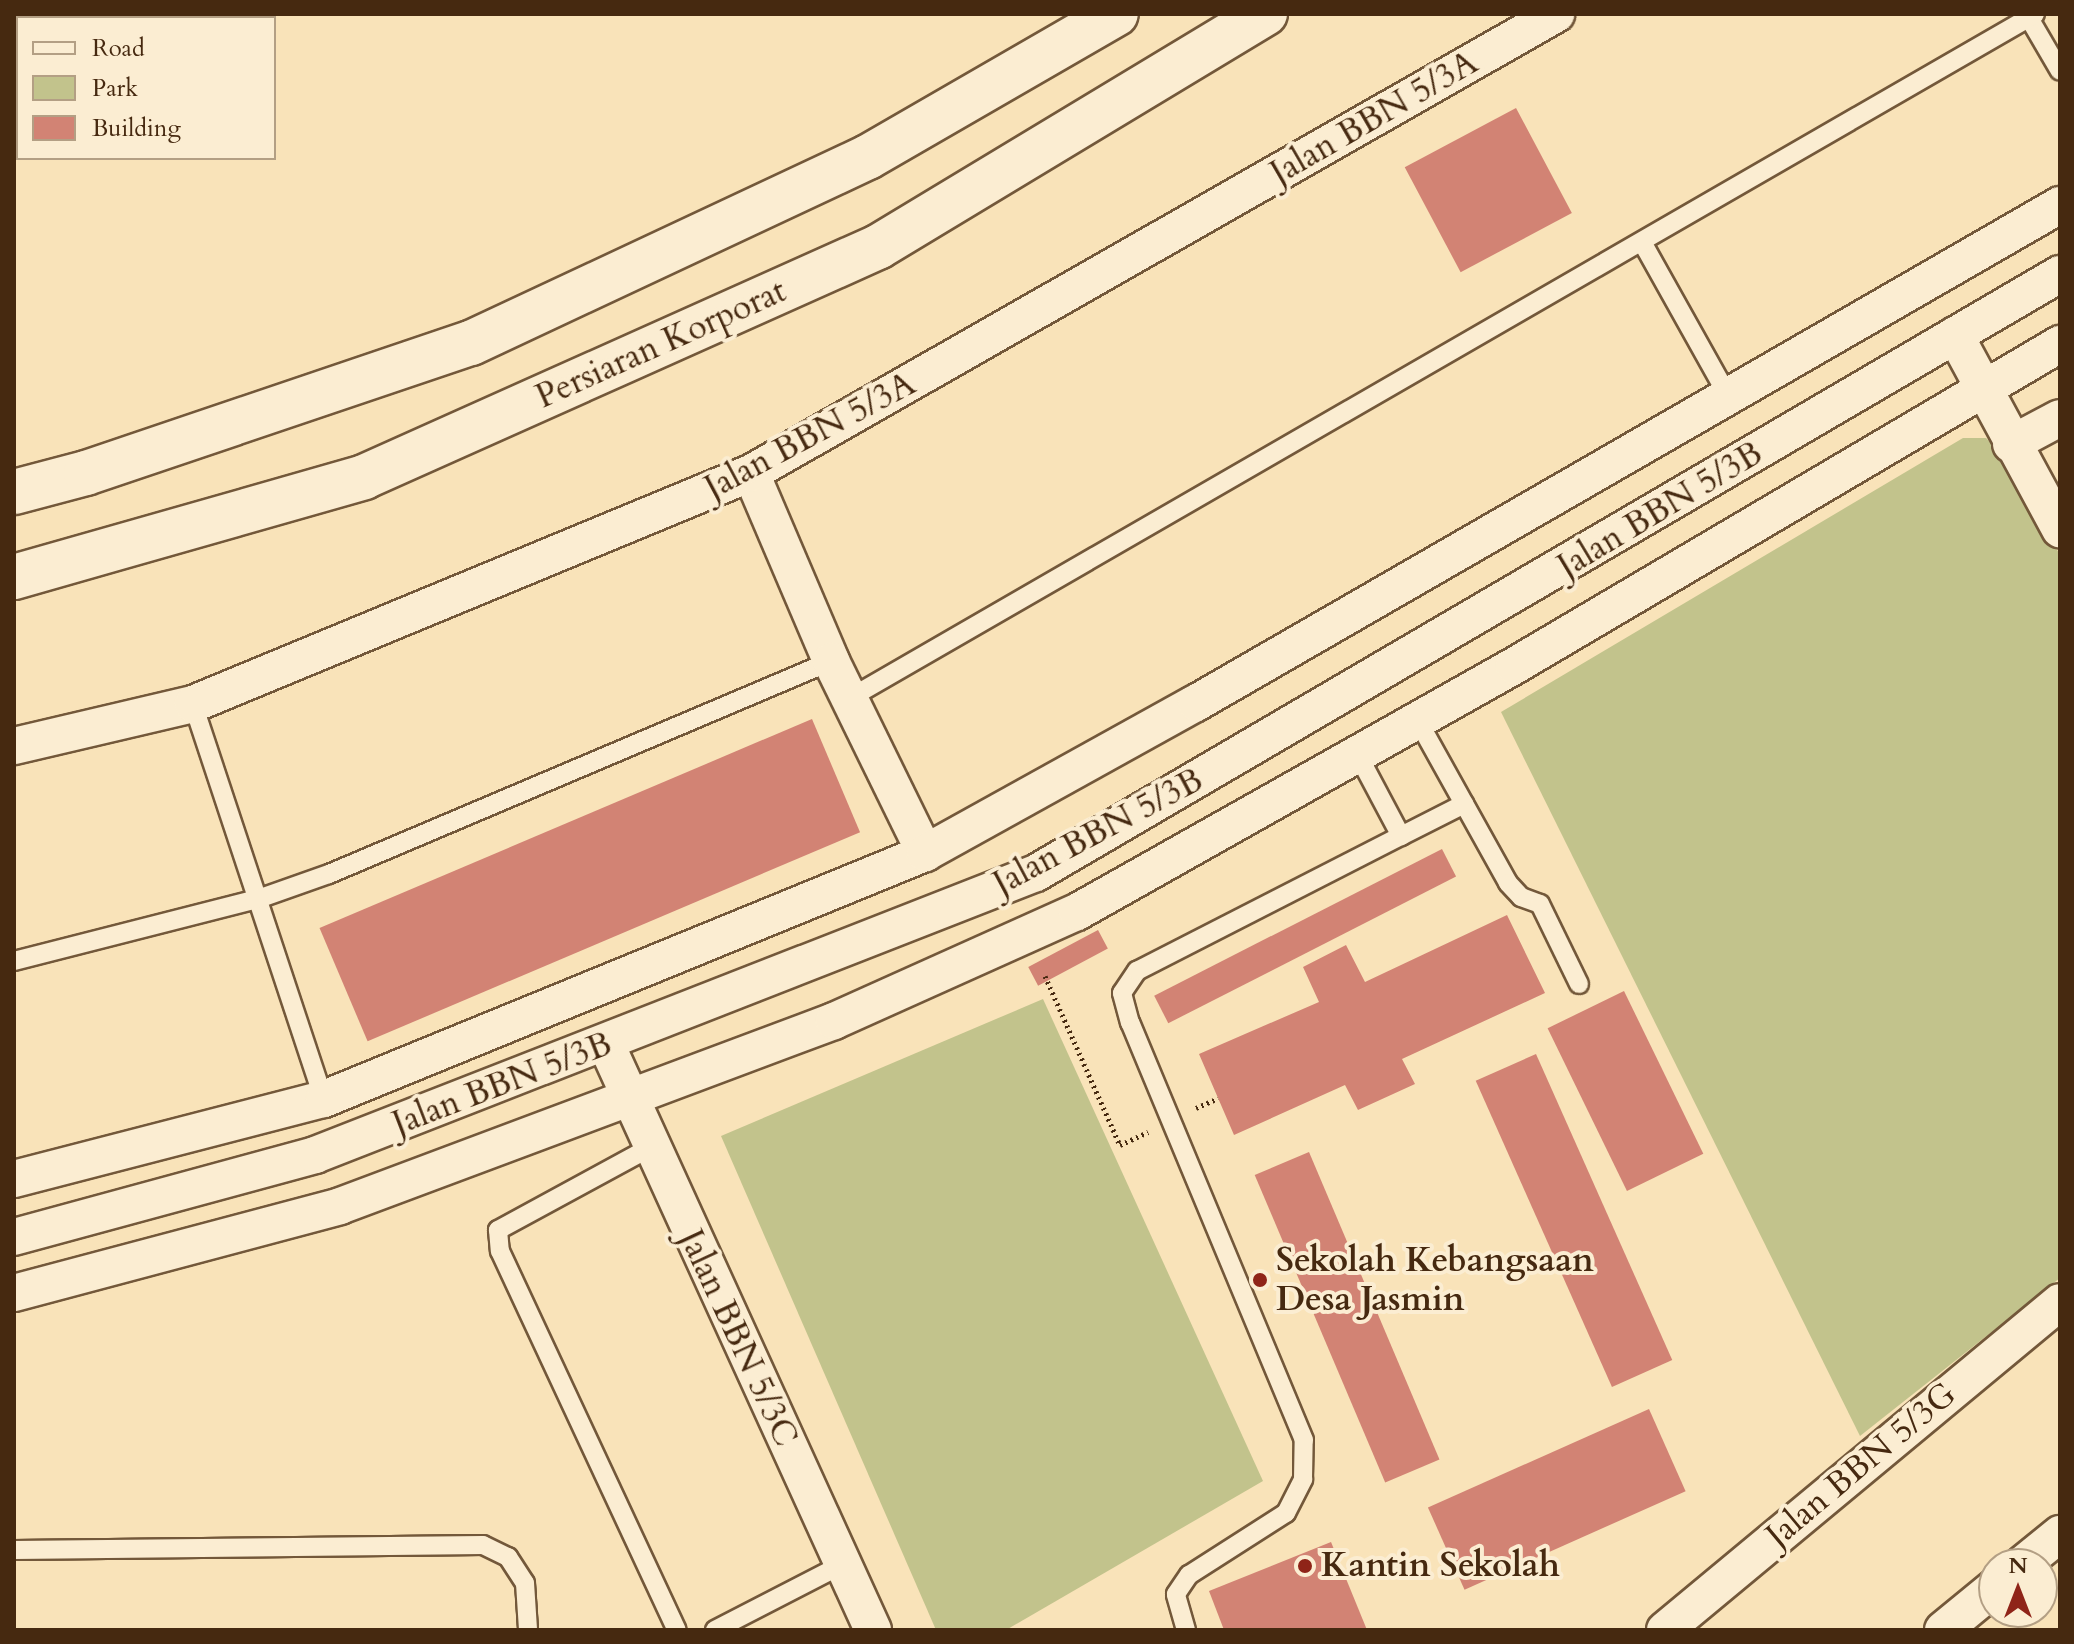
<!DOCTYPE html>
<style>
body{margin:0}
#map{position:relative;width:2074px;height:1644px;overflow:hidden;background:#f9e3b9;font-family:Cardo,serif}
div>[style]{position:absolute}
.green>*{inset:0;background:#c2c38c}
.building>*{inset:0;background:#d28374;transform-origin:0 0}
.path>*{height:5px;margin-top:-2.5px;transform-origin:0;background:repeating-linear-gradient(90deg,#462910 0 2px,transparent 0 6px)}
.roads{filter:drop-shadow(2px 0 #73583a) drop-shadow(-2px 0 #73583a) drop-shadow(0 2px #73583a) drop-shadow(0 -2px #73583a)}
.service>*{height:18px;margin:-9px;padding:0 9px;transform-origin:9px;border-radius:9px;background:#fbedd2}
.minor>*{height:36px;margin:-18px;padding:0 18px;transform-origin:18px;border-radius:18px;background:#fbedd2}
.secondary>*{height:44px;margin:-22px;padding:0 22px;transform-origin:22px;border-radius:22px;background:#fbedd2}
.dots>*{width:22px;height:22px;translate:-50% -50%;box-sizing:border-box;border:4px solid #fbedd2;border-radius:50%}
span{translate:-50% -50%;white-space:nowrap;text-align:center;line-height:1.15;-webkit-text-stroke:8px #fbedd2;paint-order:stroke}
.street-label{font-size:34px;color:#462910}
.poi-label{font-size:34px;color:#462910;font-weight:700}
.left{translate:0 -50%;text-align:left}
.frame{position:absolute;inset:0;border:16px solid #462910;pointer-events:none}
.legend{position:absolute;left:16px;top:16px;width:260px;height:144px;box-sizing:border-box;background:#fbedd2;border:2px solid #b39f84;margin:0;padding:10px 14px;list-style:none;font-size:24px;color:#462910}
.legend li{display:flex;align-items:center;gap:16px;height:40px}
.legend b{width:40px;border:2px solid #b39f84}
.north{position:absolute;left:1978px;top:1548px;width:80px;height:80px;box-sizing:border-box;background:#fbedd2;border:2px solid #b39f84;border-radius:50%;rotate:0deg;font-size:22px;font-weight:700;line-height:32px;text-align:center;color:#462910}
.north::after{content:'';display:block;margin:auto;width:28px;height:36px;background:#8f2418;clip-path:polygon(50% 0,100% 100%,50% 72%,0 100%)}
</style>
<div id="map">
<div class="green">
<i style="clip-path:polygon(1963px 438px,1986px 438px,2002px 454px,2060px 555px,2060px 1278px,1860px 1436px,1501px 712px)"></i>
<i style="clip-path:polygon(1043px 999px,1263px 1481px,1006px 1630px,936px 1630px,721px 1136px)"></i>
</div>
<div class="building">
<i style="left:1516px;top:108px;width:119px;height:126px;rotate:62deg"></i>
<i style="left:812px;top:719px;width:123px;height:535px;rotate:67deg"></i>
<i style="left:1442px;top:849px;width:31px;height:323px;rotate:63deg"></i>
<i style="clip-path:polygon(1507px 915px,1545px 993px,1402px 1059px,1415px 1084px,1358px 1110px,1345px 1085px,1234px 1135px,1199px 1054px,1319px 1002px,1303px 967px,1346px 945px,1365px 982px)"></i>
<i style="left:1098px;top:930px;width:21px;height:79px;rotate:62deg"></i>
<i style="left:1624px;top:991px;width:181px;height:85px;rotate:64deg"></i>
<i style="left:1536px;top:1054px;width:335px;height:66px;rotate:66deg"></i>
<i style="left:1309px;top:1152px;width:334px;height:59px;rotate:67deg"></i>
<i style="left:1649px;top:1409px;width:90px;height:242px;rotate:66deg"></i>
<i style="clip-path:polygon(1331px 1542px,1367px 1630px,1224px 1630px,1209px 1591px)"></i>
</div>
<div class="path">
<i style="left:1045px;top:976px;width:185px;rotate:66.1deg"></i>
<i style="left:1120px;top:1145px;width:31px;rotate:-25deg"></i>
<i style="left:1196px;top:1108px;width:24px;rotate:-24deg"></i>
</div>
<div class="roads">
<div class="service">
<i style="left:2029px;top:18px;width:61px;rotate:59.7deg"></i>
<i style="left:1642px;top:242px;width:176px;rotate:60.8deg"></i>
<i style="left:850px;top:698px;width:1368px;rotate:-29.99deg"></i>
<i style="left:193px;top:704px;width:416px;rotate:71.7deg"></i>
<i style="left:1418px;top:721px;width:185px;rotate:60.9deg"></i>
<i style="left:1508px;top:883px;width:19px;rotate:47deg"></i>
<i style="left:1521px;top:897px;width:20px;rotate:20deg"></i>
<i style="left:1540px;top:904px;width:89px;rotate:64deg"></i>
<i style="left:1401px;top:836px;width:71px;rotate:-26.9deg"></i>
<i style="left:14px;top:961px;width:252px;rotate:-14.3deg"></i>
<i style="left:258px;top:899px;width:75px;rotate:-19.4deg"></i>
<i style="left:329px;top:874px;width:545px;rotate:-22.99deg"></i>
<i style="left:649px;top:1148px;width:172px;rotate:151.5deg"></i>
<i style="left:498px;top:1230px;width:21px;rotate:85deg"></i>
<i style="left:500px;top:1251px;width:418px;rotate:65deg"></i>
<i style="left:14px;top:1550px;width:469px;rotate:-0.6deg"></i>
<i style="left:483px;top:1545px;width:28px;rotate:26deg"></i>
<i style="left:508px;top:1557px;width:31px;rotate:57deg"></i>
<i style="left:525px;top:1583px;width:47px;rotate:86.3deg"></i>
<i style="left:715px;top:1630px;width:146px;rotate:-27.3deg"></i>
<i style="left:1186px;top:1630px;width:37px;rotate:-106deg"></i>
<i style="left:1176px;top:1594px;width:23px;rotate:-56deg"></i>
<i style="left:1189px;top:1575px;width:115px;rotate:-32.6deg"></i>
<i style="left:1286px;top:1513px;width:38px;rotate:-63deg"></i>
<i style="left:1303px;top:1479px;width:39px;rotate:-89deg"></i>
<i style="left:1304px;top:1440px;width:452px;rotate:-112.6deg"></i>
<i style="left:1130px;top:1023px;width:31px;rotate:-105deg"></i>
<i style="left:1122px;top:993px;width:27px;rotate:-56deg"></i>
<i style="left:1137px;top:971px;width:297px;rotate:-27.1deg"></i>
<i style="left:1401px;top:836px;width:92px;rotate:-118deg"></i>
</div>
<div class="minor">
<i style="left:1955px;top:335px;width:221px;rotate:61.6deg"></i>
<i style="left:2011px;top:444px;width:55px;rotate:-28deg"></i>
<i style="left:751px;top:473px;width:204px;rotate:66.9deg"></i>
<i style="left:831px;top:661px;width:214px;rotate:63.9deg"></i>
<i style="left:14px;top:746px;width:184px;rotate:-13.2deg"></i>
<i style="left:193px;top:704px;width:604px;rotate:-22.49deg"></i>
<i style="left:751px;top:473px;width:927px;rotate:-29.69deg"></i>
<i style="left:606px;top:1044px;width:644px;rotate:65.5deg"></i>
<i style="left:14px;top:1179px;width:320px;rotate:-14.5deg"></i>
<i style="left:324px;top:1099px;width:649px;rotate:-22.26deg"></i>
<i style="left:925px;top:853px;width:310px;rotate:-29deg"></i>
<i style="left:1196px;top:703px;width:997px;rotate:-29.96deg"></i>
<i style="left:14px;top:1237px;width:312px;rotate:-15.2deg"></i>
<i style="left:315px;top:1155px;width:774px;rotate:-21.36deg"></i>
<i style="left:1036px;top:873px;width:1186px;rotate:-30.33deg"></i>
<i style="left:14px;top:1293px;width:337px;rotate:-14.9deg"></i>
<i style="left:340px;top:1206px;width:528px;rotate:-20.53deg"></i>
<i style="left:834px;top:1021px;width:266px;rotate:-24.2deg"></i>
<i style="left:1077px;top:912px;width:501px;rotate:-29.38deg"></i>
<i style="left:1514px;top:666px;width:634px;rotate:-30.53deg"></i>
<i style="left:2023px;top:1564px;width:48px;rotate:-39deg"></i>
<i style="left:1665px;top:1630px;width:513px;rotate:-39.71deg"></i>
<i style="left:1943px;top:1630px;width:66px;rotate:-39.5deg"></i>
</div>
<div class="secondary">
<i style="left:14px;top:492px;width:74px;rotate:-14.8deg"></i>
<i style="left:86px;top:473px;width:406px;rotate:-18.7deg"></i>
<i style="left:471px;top:343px;width:438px;rotate:-25.1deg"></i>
<i style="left:868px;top:157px;width:286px;rotate:-30deg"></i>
<i style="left:14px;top:577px;width:364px;rotate:-15.9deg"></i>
<i style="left:364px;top:477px;width:563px;rotate:-24.11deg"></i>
<i style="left:878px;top:247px;width:452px;rotate:-31.1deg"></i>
</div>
</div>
<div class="dots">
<i style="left:1260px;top:1280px;background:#8f2418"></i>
<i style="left:1305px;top:1566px;background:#8f2418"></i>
</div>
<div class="street-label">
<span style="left:1374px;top:118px;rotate:-30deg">Jalan BBN 5/3A</span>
<span style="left:661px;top:344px;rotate:-24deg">Persiaran Korporat</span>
<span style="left:810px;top:436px;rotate:-28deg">Jalan BBN 5/3A</span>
<span style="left:1660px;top:510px;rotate:-31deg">Jalan BBN 5/3B</span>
<span style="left:1098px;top:832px;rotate:-28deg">Jalan BBN 5/3B</span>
<span style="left:502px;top:1084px;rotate:-21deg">Jalan BBN 5/3B</span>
<span style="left:738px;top:1338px;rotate:65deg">Jalan BBN 5/3C</span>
<span style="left:1861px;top:1465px;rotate:-40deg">Jalan BBN 5/3G</span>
</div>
<div class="poi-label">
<span class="left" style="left:1276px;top:1280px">Sekolah Kebangsaan<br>Desa Jasmin</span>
<span class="left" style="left:1321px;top:1566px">Kantin Sekolah</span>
</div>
<div class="frame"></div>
<ul class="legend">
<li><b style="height:10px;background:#fbedd2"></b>Road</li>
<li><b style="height:22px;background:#c2c38c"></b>Park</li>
<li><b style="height:22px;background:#d28374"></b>Building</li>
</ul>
<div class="north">N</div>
</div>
